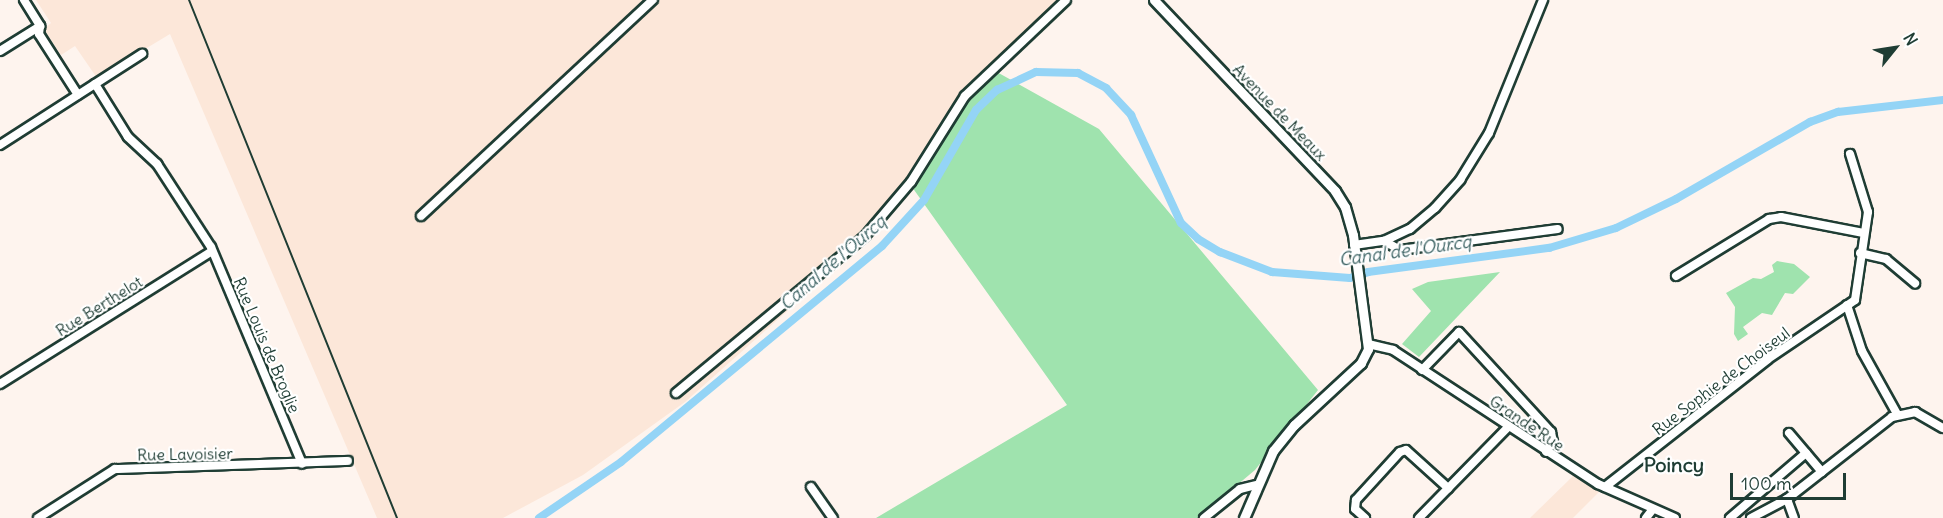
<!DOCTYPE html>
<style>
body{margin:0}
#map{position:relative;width:1943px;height:518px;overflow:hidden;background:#fef4ee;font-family:Delius,sans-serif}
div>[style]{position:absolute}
.built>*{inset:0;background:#fce7d9}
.green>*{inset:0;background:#9fe3ae}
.canal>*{height:8px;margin:-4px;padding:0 4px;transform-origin:4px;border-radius:4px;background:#94d4f6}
.roads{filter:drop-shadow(2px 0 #1f3d34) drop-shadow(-2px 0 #1f3d34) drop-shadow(0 2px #1f3d34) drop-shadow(0 -2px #1f3d34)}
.minor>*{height:8px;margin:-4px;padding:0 4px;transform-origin:4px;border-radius:4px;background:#fff}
.tertiary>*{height:9px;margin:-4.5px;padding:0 4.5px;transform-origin:4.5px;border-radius:4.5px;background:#fff}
.rail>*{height:2px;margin:-1px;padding:0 1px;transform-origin:1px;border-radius:1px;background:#1f3d34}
span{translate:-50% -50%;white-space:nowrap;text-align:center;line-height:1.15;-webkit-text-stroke:4.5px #fff;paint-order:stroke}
.street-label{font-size:16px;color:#1f3d34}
.water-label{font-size:18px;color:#3c6364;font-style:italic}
.quarter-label{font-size:20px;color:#1f3d34;font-weight:700}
.north{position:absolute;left:1865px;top:18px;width:60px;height:60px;-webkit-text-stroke:4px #fff;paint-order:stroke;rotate:60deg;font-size:16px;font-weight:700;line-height:24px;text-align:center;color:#1f3d34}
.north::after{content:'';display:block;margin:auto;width:21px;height:27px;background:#1f3d34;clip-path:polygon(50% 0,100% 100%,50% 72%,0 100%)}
.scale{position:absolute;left:1730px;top:473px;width:116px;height:27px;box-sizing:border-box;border:3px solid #1f3d34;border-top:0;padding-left:8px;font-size:18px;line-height:21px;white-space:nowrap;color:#1f3d34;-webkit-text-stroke:4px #fff;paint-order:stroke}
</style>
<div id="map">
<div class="built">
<i style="clip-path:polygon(36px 0,1072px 0,954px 116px,912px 187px,867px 240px,685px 402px,583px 475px,503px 518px,377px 518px,170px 34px,97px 78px,75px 46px,61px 55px,44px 29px,51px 23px)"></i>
<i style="clip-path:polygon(1573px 476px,1599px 492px,1573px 518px,1530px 518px)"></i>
</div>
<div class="green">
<i style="clip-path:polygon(995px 71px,1099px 129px,1318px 390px,1255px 470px,1198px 518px,876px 518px,1067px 405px,912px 187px,954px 116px)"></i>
<i style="clip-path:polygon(1777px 261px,1794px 264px,1810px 277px,1793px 294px,1785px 293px,1772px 315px,1762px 313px,1743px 327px,1748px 334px,1738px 341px,1734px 334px,1735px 307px,1726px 293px,1753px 278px,1761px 279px,1774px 272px,1772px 265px)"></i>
<i style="clip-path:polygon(1500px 272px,1419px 357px,1402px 344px,1431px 311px,1412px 289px,1428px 282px)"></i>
</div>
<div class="canal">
<i style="left:539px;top:518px;width:99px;rotate:-34.3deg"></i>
<i style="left:621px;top:462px;width:339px;rotate:-39.6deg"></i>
<i style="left:882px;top:246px;width:62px;rotate:-47.6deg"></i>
<i style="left:924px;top:200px;width:104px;rotate:-60deg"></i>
<i style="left:976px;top:110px;width:29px;rotate:-44deg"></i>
<i style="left:997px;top:90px;width:43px;rotate:-24.8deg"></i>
<i style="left:1036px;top:72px;width:42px;rotate:1.4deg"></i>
<i style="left:1078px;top:73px;width:32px;rotate:28deg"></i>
<i style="left:1106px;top:88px;width:37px;rotate:47deg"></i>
<i style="left:1131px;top:115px;width:119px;rotate:65.2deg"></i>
<i style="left:1181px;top:223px;width:23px;rotate:43deg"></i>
<i style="left:1198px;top:239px;width:26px;rotate:31deg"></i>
<i style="left:1220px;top:252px;width:56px;rotate:21deg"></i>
<i style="left:1272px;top:272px;width:78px;rotate:4.4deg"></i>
<i style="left:1350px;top:278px;width:19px;rotate:-18deg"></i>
<i style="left:1368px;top:272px;width:183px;rotate:-7.6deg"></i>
<i style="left:1549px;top:248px;width:70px;rotate:-16.6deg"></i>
<i style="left:1616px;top:228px;width:67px;rotate:-25.8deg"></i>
<i style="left:1676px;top:199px;width:155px;rotate:-29.9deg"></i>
<i style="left:1810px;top:122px;width:30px;rotate:-20deg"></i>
<i style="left:1838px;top:112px;width:106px;rotate:-6.5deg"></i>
</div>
<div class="roads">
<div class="minor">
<i style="left:24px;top:0;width:31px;rotate:58deg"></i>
<i style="left:40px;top:26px;width:8px;rotate:97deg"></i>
<i style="left:39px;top:34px;width:72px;rotate:57.4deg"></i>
<i style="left:0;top:51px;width:47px;rotate:-32deg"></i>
<i style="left:95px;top:84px;width:62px;rotate:58.1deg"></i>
<i style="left:128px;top:137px;width:40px;rotate:43deg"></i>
<i style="left:157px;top:164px;width:99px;rotate:57deg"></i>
<i style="left:211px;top:247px;width:235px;rotate:67.2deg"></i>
<i style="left:0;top:145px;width:169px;rotate:-32.7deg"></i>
<i style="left:421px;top:216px;width:317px;rotate:-43deg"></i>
<i style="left:1384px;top:241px;width:18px;rotate:29deg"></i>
<i style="left:1400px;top:250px;width:159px;rotate:-7.6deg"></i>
<i style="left:1354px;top:245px;width:30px;rotate:-8deg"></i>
<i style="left:1384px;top:241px;width:29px;rotate:-25deg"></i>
<i style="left:1410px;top:229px;width:33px;rotate:-40deg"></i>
<i style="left:1435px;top:208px;width:38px;rotate:-48deg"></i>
<i style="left:1460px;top:180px;width:55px;rotate:-58.3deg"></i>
<i style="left:1489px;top:133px;width:144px;rotate:-67.9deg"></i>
<i style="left:1860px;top:253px;width:27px;rotate:13deg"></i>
<i style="left:1886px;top:259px;width:38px;rotate:40deg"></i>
<i style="left:1676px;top:276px;width:109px;rotate:-31.5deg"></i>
<i style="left:1769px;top:219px;width:12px;rotate:-9deg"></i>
<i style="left:1781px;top:217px;width:84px;rotate:11deg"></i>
<i style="left:1847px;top:305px;width:48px;rotate:71.9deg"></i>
<i style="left:1862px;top:351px;width:72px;rotate:60.9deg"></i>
<i style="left:1368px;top:344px;width:26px;rotate:13deg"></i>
<i style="left:1393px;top:350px;width:245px;rotate:33.2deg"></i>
<i style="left:1598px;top:484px;width:84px;rotate:23.8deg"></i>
<i style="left:1422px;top:370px;width:53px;rotate:-45.8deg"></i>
<i style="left:1459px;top:332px;width:136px;rotate:47.4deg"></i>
<i style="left:1551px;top:432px;width:10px;rotate:79deg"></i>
<i style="left:1553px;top:442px;width:12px;rotate:125deg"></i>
<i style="left:0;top:384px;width:250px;rotate:-32.1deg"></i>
<i style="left:676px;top:393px;width:246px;rotate:-39.7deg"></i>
<i style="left:865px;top:236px;width:71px;rotate:-49.6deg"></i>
<i style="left:911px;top:182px;width:102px;rotate:-57.9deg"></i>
<i style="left:965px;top:96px;width:139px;rotate:-43.5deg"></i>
<i style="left:1789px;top:433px;width:51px;rotate:49.8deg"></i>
<i style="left:811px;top:487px;width:38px;rotate:55deg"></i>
<i style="left:1605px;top:487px;width:207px;rotate:-38.1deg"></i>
<i style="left:1768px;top:359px;width:105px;rotate:-34.1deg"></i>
<i style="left:1855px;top:300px;width:89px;rotate:-81.6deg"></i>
<i style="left:1868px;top:212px;width:61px;rotate:-107.2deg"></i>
<i style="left:1787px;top:499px;width:20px;rotate:70deg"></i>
<i style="left:38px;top:518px;width:91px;rotate:-32.5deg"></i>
<i style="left:115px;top:469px;width:233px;rotate:-2deg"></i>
<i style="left:1204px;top:518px;width:46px;rotate:-38.9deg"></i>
<i style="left:1240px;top:489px;width:16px;rotate:-14deg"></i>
<i style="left:1365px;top:518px;width:13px;rotate:-138deg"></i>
<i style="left:1355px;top:509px;width:9px;rotate:-84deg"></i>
<i style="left:1356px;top:500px;width:65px;rotate:-47.5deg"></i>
<i style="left:1400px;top:452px;width:6px;rotate:-18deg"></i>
<i style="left:1406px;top:450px;width:57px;rotate:42.1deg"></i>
<i style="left:1419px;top:518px;width:127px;rotate:-45.6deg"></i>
<i style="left:1646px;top:518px;width:11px;rotate:-52deg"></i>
<i style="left:1730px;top:518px;width:100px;rotate:-40.5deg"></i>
<i style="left:1751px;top:518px;width:41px;rotate:-27.8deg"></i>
<i style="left:1787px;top:499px;width:133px;rotate:-38deg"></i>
<i style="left:1892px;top:417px;width:24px;rotate:-12deg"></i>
<i style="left:1915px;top:412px;width:32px;rotate:30deg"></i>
</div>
<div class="tertiary">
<i style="left:1154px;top:0;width:263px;rotate:46.5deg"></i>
<i style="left:1335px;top:191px;width:19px;rotate:58deg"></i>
<i style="left:1345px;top:207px;width:29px;rotate:74deg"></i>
<i style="left:1353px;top:235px;width:115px;rotate:82.5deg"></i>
<i style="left:1368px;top:349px;width:16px;rotate:117deg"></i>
<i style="left:1361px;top:363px;width:91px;rotate:137.2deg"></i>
<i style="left:1294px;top:425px;width:33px;rotate:129deg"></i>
<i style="left:1273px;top:451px;width:73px;rotate:113.4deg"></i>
</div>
</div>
<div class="rail">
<i style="left:189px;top:0;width:558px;rotate:68.12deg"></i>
</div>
<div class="street-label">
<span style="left:1280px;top:112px;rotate:46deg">Avenue de Meaux</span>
<span style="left:99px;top:306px;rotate:-32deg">Rue Berthelot</span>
<span style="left:267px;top:345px;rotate:67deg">Rue Louis de Broglie</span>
<span style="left:1721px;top:381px;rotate:-37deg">Rue Sophie de Choiseul</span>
<span style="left:1527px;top:423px;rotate:34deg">Grande Rue</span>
<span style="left:185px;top:454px;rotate:-1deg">Rue Lavoisier</span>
</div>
<div class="water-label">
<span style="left:1405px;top:251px;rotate:-8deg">Canal de l'Ourcq</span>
<span style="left:833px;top:263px;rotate:-41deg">Canal de l'Ourcq</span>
</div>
<div class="quarter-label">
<span style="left:1674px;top:464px">Poincy</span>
</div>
<div class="north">N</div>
<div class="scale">100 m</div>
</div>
